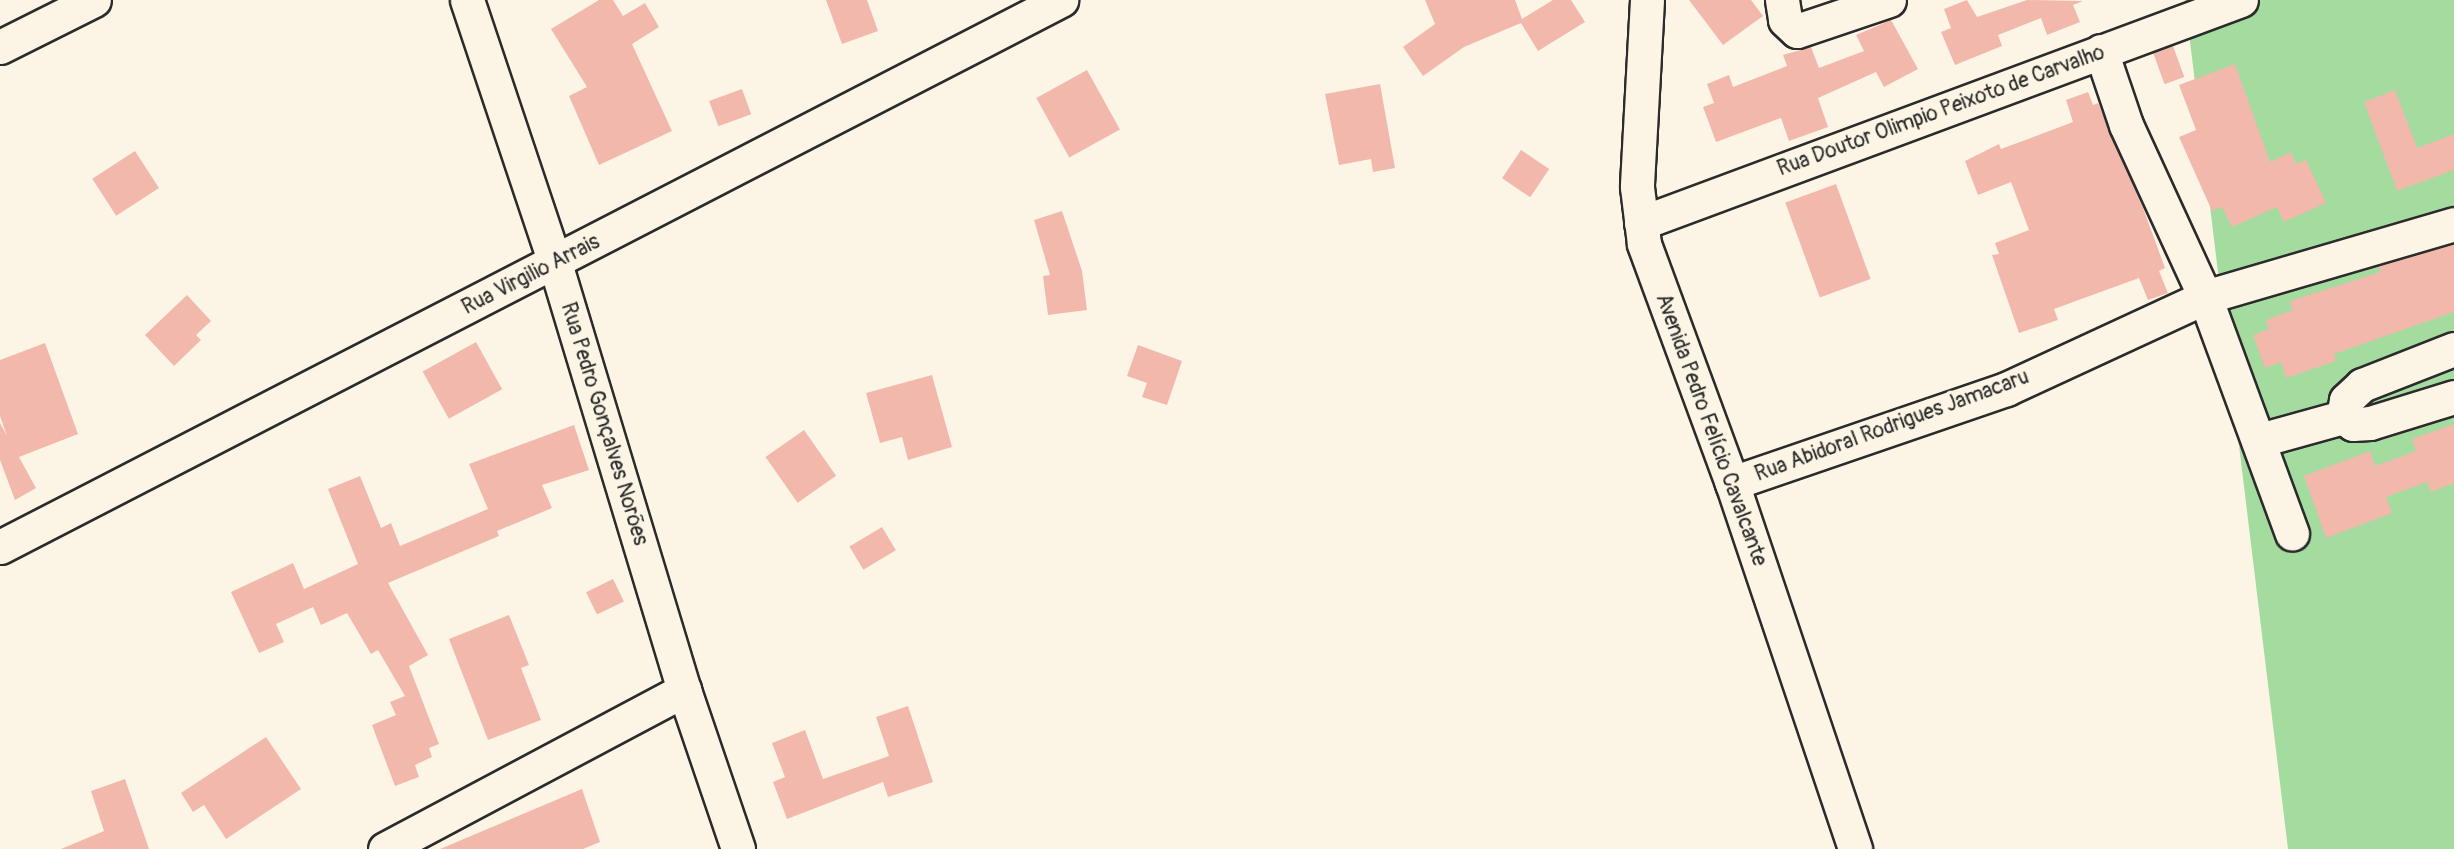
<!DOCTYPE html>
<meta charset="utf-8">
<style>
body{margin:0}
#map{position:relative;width:2454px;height:849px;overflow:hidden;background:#fcf5e5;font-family:Pangolin,sans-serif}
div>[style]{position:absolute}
.green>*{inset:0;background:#a4db9f}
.building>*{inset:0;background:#f2b8ab;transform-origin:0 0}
.roads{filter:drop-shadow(2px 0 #2b2b2b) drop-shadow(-2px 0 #2b2b2b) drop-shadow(0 2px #2b2b2b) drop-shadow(0 -2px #2b2b2b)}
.minor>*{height:33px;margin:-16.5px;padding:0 16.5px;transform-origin:16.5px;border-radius:16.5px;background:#fcf5e5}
span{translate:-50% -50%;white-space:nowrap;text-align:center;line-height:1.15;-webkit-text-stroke:7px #fcf5e5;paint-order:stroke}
.street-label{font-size:21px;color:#2b2b2b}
</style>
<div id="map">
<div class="green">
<i style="clip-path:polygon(2185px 0,2454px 0,2454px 849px,2288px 849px)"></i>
</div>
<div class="building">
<i style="clip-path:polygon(599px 0,613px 0,623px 16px,645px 3px,659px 27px,632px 44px,672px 131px,599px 165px,569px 96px,587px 87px,551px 29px)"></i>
<i style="clip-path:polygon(826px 0,867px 0,878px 31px,842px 44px)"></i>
<i style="clip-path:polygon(1425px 0,1515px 0,1522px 19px,1553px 0,1571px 0,1585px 22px,1538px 51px,1521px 23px,1464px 47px,1423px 76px,1403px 47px,1435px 24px)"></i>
<i style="clip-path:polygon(1689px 0,1751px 0,1763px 16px,1723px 45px)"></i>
<i style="clip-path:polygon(1967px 0,1977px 17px,2027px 0,2083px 1px,2073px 5px,2080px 22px,2047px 35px,2041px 18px,1998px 35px,2002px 46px,1955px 65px,1941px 32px,1951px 28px,1944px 9px)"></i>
<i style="clip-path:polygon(1891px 20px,1918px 69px,1884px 87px,1876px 72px,1818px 98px,1828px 127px,1789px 141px,1781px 118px,1716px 142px,1703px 107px,1714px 103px,1707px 84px,1729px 75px,1733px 87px,1787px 66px,1783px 55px,1811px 47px,1819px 68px,1864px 51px,1856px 35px)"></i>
<i style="left:2173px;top:46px;width:33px;height:21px;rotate:70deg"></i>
<i style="clip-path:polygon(2235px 64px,2270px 162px,2291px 152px,2296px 164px,2306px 160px,2326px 203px,2284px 222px,2277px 207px,2232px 227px,2222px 207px,2212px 211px,2179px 137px,2196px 130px,2179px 85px)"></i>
<i style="left:1087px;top:70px;width:68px;height:58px;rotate:61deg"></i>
<i style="clip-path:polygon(1380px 84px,1395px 168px,1373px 172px,1371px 159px,1339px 165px,1325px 94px)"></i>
<i style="left:742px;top:89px;width:27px;height:35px;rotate:70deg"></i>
<i style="clip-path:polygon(2395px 90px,2417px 148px,2454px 134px,2454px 170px,2397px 191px,2364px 102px)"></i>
<i style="clip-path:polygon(2088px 92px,2093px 105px,2098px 103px,2143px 208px,2165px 268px,2159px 271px,2168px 293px,2148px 300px,2139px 278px,2054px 309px,2058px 320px,2019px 333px,1992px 255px,1999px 254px,1995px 243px,2029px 230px,2011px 182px,1978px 195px,1965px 161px,1999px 144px,2001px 149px,2073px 122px,2066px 100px)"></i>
<i style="left:1521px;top:150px;width:34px;height:34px;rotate:34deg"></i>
<i style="left:135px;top:151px;width:44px;height:51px;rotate:57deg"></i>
<i style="left:1836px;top:184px;width:101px;height:54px;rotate:70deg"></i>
<i style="clip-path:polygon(1062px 211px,1082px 271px,1087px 310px,1048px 315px,1043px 276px,1050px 275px,1034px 220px)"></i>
<i style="clip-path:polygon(2454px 244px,2454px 312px,2334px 354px,2336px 361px,2286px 378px,2281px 362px,2265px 368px,2253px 335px,2269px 329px,2266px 320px,2293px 310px,2290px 301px,2381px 272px,2378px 266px)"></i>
<i style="clip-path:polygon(187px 295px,211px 321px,196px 335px,201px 340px,174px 366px,145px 335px)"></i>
<i style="left:476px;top:342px;width:54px;height:61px;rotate:61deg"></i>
<i style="clip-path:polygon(45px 343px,78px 434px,19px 457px,36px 488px,15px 500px,0 460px,0 423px,7px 436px,0 416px,0 360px)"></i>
<i style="clip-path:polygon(1138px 345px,1182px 361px,1167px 405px,1142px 397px,1147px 383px,1127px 376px)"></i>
<i style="clip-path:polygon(932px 375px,952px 447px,908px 460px,902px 437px,880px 443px,866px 393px)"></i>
<i style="clip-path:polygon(2454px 424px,2454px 483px,2431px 492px,2427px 482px,2386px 497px,2392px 513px,2326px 538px,2304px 476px,2370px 451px,2375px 466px,2416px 451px,2412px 439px)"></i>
<i style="clip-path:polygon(574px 425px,589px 470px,542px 485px,552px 508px,497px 531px,499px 536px,388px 583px,428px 655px,409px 666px,439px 744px,429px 748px,432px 757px,415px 765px,419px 777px,395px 786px,372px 725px,396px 715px,390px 702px,405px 696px,378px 650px,371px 654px,347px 613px,321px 625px,313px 607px,276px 624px,284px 642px,259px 653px,231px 592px,293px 563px,304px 589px,358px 564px,328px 489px,360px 476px,381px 528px,391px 523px,400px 546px,488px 509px,469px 464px)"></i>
<i style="left:804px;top:430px;width:56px;height:47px;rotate:55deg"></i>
<i style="left:882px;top:527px;width:27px;height:38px;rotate:59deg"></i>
<i style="left:613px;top:579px;width:25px;height:30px;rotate:64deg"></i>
<i style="clip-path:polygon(509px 615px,529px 665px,521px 668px,541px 720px,488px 740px,449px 639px)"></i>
<i style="clip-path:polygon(908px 706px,933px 782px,888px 797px,883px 782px,787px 819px,773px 782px,785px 777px,772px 743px,805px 730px,823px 779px,889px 756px,876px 717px)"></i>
<i style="clip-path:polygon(266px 737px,301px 789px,226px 839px,204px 805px,193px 812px,181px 793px)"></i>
<i style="clip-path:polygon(125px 779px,149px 849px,61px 849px,104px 831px,91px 791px)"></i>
<i style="clip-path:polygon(582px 789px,600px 842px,583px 849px,440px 849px)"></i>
</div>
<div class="roads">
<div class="minor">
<i style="left:467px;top:0;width:277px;rotate:71.5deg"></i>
<i style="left:555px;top:263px;width:446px;rotate:73.2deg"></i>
<i style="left:684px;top:690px;width:168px;rotate:71.2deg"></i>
<i style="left:1647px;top:0;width:187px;rotate:93.1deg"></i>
<i style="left:1637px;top:187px;width:57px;rotate:83deg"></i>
<i style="left:1644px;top:244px;width:255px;rotate:69.8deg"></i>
<i style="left:1732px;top:483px;width:386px;rotate:71.4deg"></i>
<i style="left:1782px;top:0;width:20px;rotate:81deg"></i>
<i style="left:1785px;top:20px;width:16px;rotate:43deg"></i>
<i style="left:1797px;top:31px;width:97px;rotate:-18.6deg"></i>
<i style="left:0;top:47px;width:105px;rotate:-26.6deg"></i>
<i style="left:2101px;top:51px;width:78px;rotate:71.3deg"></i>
<i style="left:2126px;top:125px;width:189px;rotate:65.3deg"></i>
<i style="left:2205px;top:297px;width:252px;rotate:69.8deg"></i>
<i style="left:1641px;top:223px;width:640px;rotate:-20.39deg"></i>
<i style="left:2343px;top:417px;width:17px;rotate:-80deg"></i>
<i style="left:2346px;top:400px;width:22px;rotate:-43deg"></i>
<i style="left:2362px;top:385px;width:99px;rotate:-21.4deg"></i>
<i style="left:2343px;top:417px;width:12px;rotate:35deg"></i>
<i style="left:2353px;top:424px;width:17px;rotate:-3deg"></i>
<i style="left:2370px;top:423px;width:88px;rotate:-17.2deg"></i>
<i style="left:2260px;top:440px;width:86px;rotate:-15.5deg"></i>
<i style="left:1732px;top:483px;width:290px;rotate:-18.9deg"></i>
<i style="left:2006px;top:389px;width:219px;rotate:-24.8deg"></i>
<i style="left:2205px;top:297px;width:259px;rotate:-16.3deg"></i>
<i style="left:0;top:547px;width:1194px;rotate:-27.27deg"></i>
<i style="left:385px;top:849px;width:339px;rotate:-28deg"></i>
</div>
</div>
<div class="street-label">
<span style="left:1941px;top:111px;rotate:-20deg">Rua Doutor Olimpio Peixoto de Carvalho</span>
<span style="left:531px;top:275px;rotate:-27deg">Rua Virgilio Arrais</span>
<span style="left:604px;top:424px;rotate:73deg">Rua Pedro Gonçalves Norões</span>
<span style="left:1892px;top:426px;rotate:-20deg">Rua Abidoral Rodrigues Jamacaru</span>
<span style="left:1711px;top:430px;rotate:70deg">Avenida Pedro Felício Cavalcante</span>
</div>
</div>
